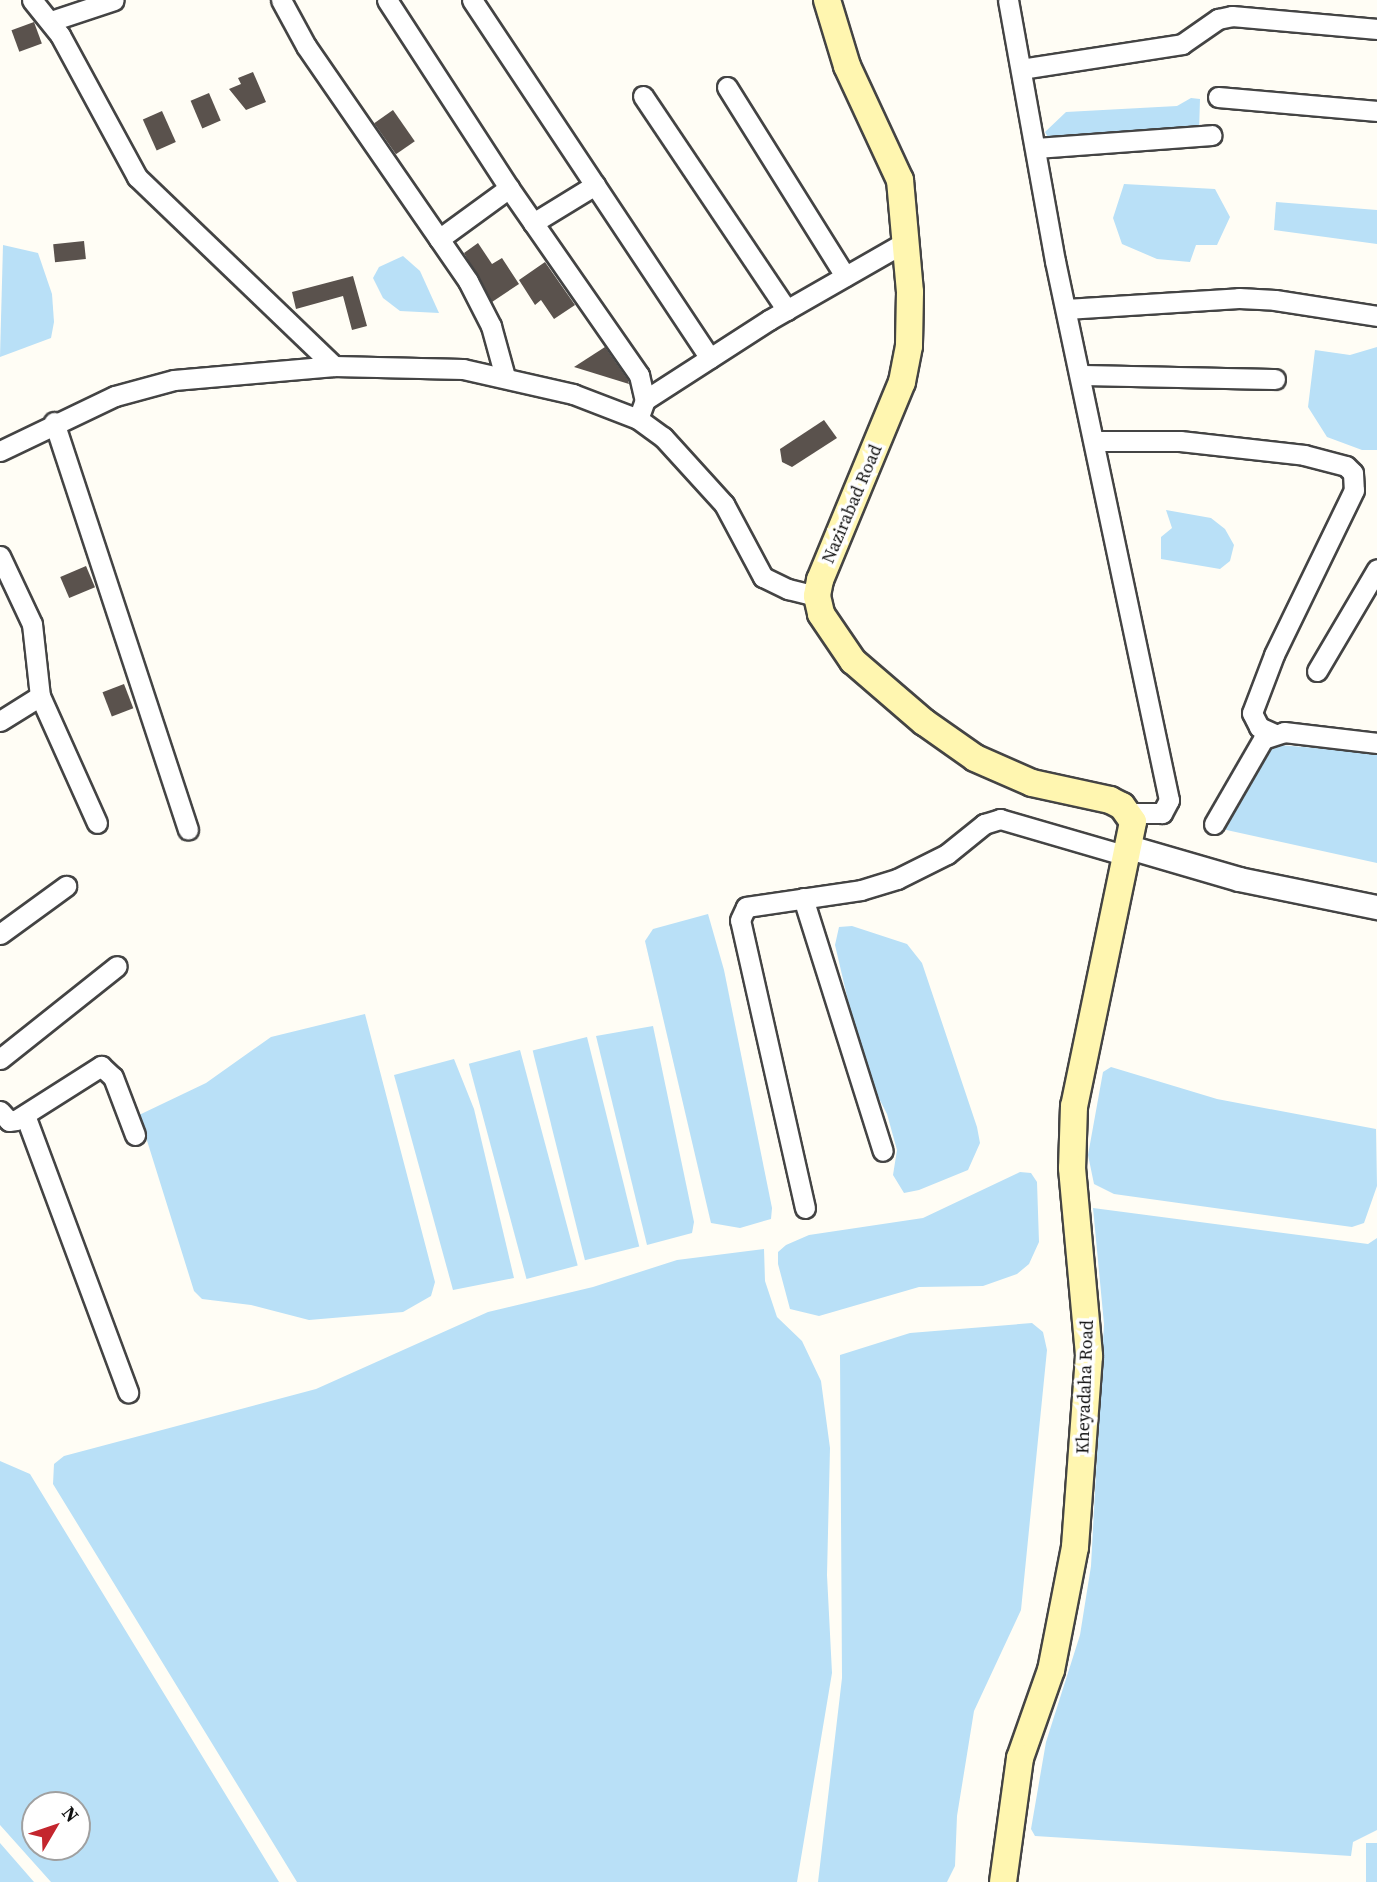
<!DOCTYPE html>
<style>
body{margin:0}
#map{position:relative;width:1377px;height:1882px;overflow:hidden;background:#fffdf5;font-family:"Source Serif 4",serif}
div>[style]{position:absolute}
.water>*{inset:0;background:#b9e0f7;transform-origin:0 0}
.building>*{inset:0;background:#5a524d;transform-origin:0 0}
.roads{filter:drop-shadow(2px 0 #444) drop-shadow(-2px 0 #444) drop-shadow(0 2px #444) drop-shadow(0 -2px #444)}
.minor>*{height:19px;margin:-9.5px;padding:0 9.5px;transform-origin:9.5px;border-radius:9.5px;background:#fff}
.tertiary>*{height:23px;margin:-11.5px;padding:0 11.5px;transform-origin:11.5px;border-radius:11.5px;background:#fff}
.secondary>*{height:26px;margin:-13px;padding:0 13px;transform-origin:13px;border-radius:13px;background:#fff6b0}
span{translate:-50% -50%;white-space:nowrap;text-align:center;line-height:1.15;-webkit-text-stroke:7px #fff;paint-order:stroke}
.street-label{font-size:18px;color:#111}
.north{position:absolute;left:21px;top:1791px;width:70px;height:70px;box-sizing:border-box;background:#fff;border:2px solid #a0a0a0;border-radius:50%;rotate:51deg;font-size:19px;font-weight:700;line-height:28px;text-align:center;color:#111}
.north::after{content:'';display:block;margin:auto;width:24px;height:32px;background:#c4262e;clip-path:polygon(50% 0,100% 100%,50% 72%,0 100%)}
</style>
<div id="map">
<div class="water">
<i style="clip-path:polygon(1191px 98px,1200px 99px,1199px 133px,1052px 144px,1045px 132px,1066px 112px,1177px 106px)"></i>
<i style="clip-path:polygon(1124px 184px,1215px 189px,1230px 217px,1217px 245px,1196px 245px,1190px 262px,1157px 259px,1122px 244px,1113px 218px)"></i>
<i style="clip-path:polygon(1276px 202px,1377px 210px,1377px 244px,1274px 230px)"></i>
<i style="clip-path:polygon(3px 245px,38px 253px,52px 294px,54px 322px,51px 338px,0 357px)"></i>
<i style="clip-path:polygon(403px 256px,420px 271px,439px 313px,400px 311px,383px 298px,373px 278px,379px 267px)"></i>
<i style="clip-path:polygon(1377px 347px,1377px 450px,1362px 450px,1327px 437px,1308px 407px,1315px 350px,1350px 355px)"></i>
<i style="clip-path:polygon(1166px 510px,1211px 518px,1225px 529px,1234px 545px,1230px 561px,1220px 569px,1161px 559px,1161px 537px,1172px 528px)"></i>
<i style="clip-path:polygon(1279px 745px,1377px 753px,1377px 863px,1222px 829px,1264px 753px)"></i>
<i style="clip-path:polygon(708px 914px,724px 970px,772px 1208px,771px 1219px,740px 1228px,711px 1223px,645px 941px,653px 929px)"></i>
<i style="clip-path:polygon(852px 926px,907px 944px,922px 963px,977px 1127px,980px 1143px,968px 1170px,919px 1190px,904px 1193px,893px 1175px,897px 1150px,887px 1114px,864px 1069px,835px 945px,839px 927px)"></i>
<i style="clip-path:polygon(365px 1014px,435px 1282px,431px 1296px,403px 1312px,309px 1320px,251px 1305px,202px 1299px,194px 1291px,139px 1115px,206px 1083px,271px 1037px)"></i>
<i style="clip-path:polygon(653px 1026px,694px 1222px,692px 1233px,647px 1245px,596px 1036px)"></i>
<i style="left:587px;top:1037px;width:216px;height:56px;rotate:76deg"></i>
<i style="left:520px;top:1050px;width:223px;height:53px;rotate:75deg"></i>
<i style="clip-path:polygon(454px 1059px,474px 1109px,514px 1278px,453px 1290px,394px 1075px)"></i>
<i style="clip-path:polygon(1111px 1067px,1217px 1099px,1376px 1129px,1377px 1186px,1364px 1223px,1352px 1227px,1114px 1194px,1094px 1184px,1088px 1155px,1103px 1072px)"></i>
<i style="clip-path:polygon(1020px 1172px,1031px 1173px,1037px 1182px,1039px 1242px,1029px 1264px,1017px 1274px,983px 1286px,919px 1287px,819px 1316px,790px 1309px,778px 1264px,778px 1252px,786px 1245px,809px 1235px,923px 1218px)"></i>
<i style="clip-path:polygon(1093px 1208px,1368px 1244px,1377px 1238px,1377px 1830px,1353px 1842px,1351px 1856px,1035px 1836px,1031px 1829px,1046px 1742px,1080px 1635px,1091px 1566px,1104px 1324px)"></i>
<i style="clip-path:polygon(764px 1249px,765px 1281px,777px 1317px,802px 1341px,821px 1381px,830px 1448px,827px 1575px,832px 1673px,797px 1882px,297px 1882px,53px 1484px,54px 1464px,64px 1456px,316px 1389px,488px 1312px,593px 1287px,677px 1260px)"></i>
<i style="clip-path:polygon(1032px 1323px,1043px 1332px,1047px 1350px,1021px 1610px,974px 1711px,957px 1816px,955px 1866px,947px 1882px,818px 1882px,842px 1678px,840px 1355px,910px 1333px)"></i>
<i style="clip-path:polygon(evenodd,0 1461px,30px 1474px,279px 1882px,51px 1882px,0 1825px,0 1461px,77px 1805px,77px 1847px,35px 1847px,35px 1805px,77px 1805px)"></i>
<i style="clip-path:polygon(0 1843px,34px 1882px,35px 1882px,0 1882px)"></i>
<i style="left:1377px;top:1843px;width:39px;height:11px;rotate:90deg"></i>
</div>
<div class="building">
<i style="left:34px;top:22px;width:23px;height:24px;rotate:70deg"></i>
<i style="clip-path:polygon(253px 72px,266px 102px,246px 110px,229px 89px,241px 84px,238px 78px)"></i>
<i style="left:209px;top:93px;width:30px;height:20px;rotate:67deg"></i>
<i style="left:393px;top:110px;width:38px;height:23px;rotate:55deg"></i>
<i style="left:162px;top:111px;width:34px;height:21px;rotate:66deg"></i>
<i style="left:84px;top:241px;width:18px;height:31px;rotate:84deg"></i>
<i style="clip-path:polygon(478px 243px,492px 264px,502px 258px,519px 284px,492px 302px,464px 253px)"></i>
<i style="clip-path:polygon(545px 262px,575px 305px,554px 319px,541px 300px,535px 305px,519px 280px)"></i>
<i style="clip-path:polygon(353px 276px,367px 326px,352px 330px,343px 296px,296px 309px,292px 292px)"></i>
<i style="clip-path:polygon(605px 347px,628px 380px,629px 384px,574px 367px)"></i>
<i style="clip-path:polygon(824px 420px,837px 438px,792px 467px,782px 462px,780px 449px)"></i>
<i style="left:86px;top:566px;width:23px;height:28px;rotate:67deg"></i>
<i style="left:124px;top:684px;width:26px;height:23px;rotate:69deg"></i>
</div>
<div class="roads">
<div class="minor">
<i style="left:32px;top:0;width:45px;rotate:51.3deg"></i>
<i style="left:60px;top:35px;width:162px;rotate:61.5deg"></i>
<i style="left:137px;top:177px;width:273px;rotate:43.8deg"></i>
<i style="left:281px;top:0;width:52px;rotate:61.5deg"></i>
<i style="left:306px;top:46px;width:285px;rotate:55.4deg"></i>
<i style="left:468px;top:281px;width:51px;rotate:62.9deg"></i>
<i style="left:491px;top:326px;width:53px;rotate:74.6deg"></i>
<i style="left:387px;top:0;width:224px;rotate:57deg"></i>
<i style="left:509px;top:188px;width:228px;rotate:55.2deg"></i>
<i style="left:639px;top:375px;width:26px;rotate:77deg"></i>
<i style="left:645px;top:400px;width:20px;rotate:110deg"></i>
<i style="left:472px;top:0;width:430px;rotate:56.4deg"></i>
<i style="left:1008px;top:0;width:265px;rotate:79.8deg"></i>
<i style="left:1055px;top:261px;width:551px;rotate:78.06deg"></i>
<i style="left:1169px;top:800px;width:15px;rotate:118deg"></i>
<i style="left:1162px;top:813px;width:34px;rotate:180deg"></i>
<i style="left:51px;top:21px;width:66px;rotate:-18.4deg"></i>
<i style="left:1021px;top:69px;width:163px;rotate:-8.8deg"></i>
<i style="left:1182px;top:44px;width:44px;rotate:-34.8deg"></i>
<i style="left:1218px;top:19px;width:14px;rotate:-12deg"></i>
<i style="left:1232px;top:16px;width:146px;rotate:5.1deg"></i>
<i style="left:727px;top:87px;width:223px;rotate:58deg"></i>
<i style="left:643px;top:96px;width:258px;rotate:56.1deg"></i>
<i style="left:1218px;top:97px;width:160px;rotate:5deg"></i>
<i style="left:1036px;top:148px;width:176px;rotate:-4.2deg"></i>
<i style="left:533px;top:223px;width:73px;rotate:-31.5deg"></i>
<i style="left:439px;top:239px;width:87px;rotate:-36.1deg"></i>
<i style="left:1066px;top:309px;width:173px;rotate:-3.6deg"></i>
<i style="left:1239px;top:298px;width:36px;rotate:3deg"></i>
<i style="left:1275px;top:300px;width:103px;rotate:8.9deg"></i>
<i style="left:1081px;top:375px;width:194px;rotate:1.2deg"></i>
<i style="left:645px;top:400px;width:148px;rotate:-32.8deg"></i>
<i style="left:769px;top:320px;width:159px;rotate:-29.8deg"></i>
<i style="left:54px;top:422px;width:429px;rotate:71.8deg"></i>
<i style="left:1095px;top:441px;width:85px"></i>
<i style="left:1180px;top:441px;width:125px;rotate:6.4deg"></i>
<i style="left:1304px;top:455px;width:43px;rotate:14.7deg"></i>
<i style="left:1346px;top:466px;width:10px;rotate:45deg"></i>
<i style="left:1353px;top:473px;width:17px;rotate:87deg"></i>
<i style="left:1354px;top:490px;width:183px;rotate:115.9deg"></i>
<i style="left:1274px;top:655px;width:62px;rotate:110.8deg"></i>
<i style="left:1252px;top:713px;width:16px;rotate:63deg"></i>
<i style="left:1259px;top:727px;width:17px;rotate:24deg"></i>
<i style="left:0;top:451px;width:127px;rotate:-25.6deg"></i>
<i style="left:115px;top:396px;width:61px;rotate:-15.2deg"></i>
<i style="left:174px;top:380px;width:161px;rotate:-5deg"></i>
<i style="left:334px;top:366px;width:129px;rotate:1.3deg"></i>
<i style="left:463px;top:369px;width:113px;rotate:12.8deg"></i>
<i style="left:573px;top:394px;width:70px;rotate:21deg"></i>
<i style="left:638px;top:419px;width:31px;rotate:36deg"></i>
<i style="left:663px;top:437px;width:91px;rotate:47.7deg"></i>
<i style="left:724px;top:504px;width:83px;rotate:61.9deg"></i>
<i style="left:763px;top:577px;width:28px;rotate:26deg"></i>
<i style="left:788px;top:589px;width:30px;rotate:14deg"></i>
<i style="left:0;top:556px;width:75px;rotate:64.8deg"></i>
<i style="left:32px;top:624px;width:72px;rotate:83.7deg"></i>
<i style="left:40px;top:696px;width:139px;rotate:65.8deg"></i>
<i style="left:1317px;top:671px;width:118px;rotate:-59.5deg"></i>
<i style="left:0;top:721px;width:47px;rotate:-32deg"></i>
<i style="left:1214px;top:824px;width:98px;rotate:-60deg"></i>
<i style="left:1263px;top:739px;width:22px;rotate:-18deg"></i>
<i style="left:1284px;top:732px;width:94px;rotate:6.7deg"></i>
<i style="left:803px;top:898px;width:265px;rotate:72.5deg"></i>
<i style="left:0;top:934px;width:82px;rotate:-36deg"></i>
<i style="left:0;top:1059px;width:149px;rotate:-38.5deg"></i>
<i style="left:0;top:1111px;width:13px;rotate:48deg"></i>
<i style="left:9px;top:1121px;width:7px;rotate:-8deg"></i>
<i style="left:16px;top:1120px;width:101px;rotate:-32.4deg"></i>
<i style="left:101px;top:1066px;width:16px;rotate:43deg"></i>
<i style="left:113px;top:1077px;width:62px;rotate:69.2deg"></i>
<i style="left:25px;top:1115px;width:296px;rotate:69.6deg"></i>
<i style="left:805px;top:1208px;width:295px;rotate:-102.7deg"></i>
<i style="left:740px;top:920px;width:14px;rotate:-65deg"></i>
<i style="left:746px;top:907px;width:116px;rotate:-8.4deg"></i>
<i style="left:861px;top:890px;width:38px;rotate:-17deg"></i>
<i style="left:897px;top:879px;width:56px;rotate:-26.6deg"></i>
<i style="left:947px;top:854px;width:48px;rotate:-39deg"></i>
<i style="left:984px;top:824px;width:17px;rotate:-17deg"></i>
<i style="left:1000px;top:819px;width:132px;rotate:16.2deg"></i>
</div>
<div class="tertiary">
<i style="left:1129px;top:847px;width:115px;rotate:16.2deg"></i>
<i style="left:1239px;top:879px;width:141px;rotate:11.5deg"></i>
</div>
<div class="secondary">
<i style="left:827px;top:0;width:69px;rotate:73.1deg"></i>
<i style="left:847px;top:66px;width:126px;rotate:65.1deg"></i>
<i style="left:900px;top:180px;width:112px;rotate:84.9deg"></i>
<i style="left:910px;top:292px;width:54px;rotate:91.1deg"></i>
<i style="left:909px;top:346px;width:37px;rotate:101deg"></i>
<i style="left:902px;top:382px;width:214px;rotate:112.5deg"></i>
<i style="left:820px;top:580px;width:16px;rotate:101deg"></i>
<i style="left:817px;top:596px;width:18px;rotate:77deg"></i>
<i style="left:821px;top:614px;width:57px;rotate:55.8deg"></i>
<i style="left:853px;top:661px;width:94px;rotate:40.7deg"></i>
<i style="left:924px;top:722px;width:62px;rotate:35.2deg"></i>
<i style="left:975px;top:758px;width:62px;rotate:23.7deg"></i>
<i style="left:1032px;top:783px;width:80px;rotate:12.3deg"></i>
<i style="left:1110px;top:800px;width:13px;rotate:27deg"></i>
<i style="left:1122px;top:806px;width:19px;rotate:55deg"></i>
<i style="left:1133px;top:822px;width:290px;rotate:101.7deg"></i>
<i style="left:1074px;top:1106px;width:62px;rotate:91.8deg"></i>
<i style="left:1072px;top:1168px;width:189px;rotate:84.8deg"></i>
<i style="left:1089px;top:1356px;width:192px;rotate:94.2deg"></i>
<i style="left:1075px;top:1547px;width:125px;rotate:101deg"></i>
<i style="left:1051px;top:1670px;width:93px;rotate:109.4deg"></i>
<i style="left:1020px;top:1758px;width:125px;rotate:97.8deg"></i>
</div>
</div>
<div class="street-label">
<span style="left:852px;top:504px;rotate:-67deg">Nazirabad Road</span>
<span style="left:1085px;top:1387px;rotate:-88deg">Kheyadaha Road</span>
</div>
<div class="north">N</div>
</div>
